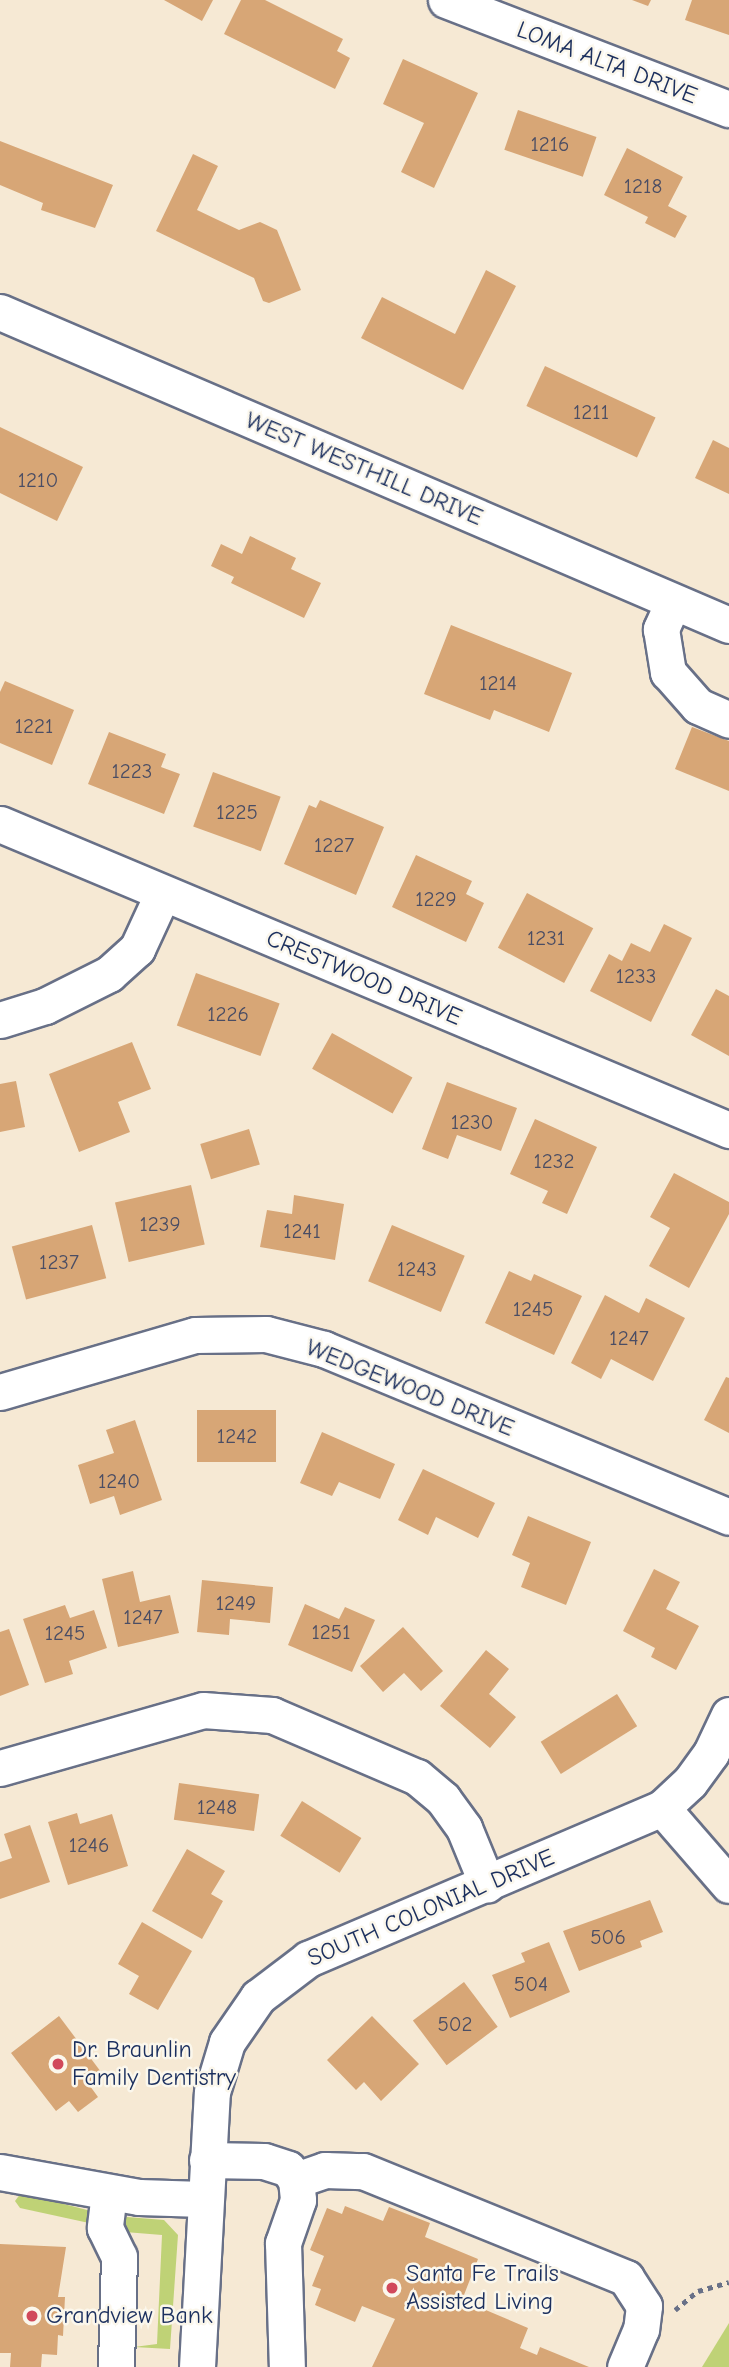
<!DOCTYPE html>
<style>
body{margin:0}
#map{position:relative;width:729px;height:2367px;overflow:hidden;background:#f6e9d4;font-family:"Comic Neue",sans-serif}
div>[style]{position:absolute}
.green>*{inset:0;background:#bfd276}
.building>*{inset:0;background:#d7a676;transform-origin:0 0}
.path>*{height:4.5px;margin-top:-2.25px;transform-origin:0;background:repeating-linear-gradient(90deg,#687087 0 5px,transparent 0 10px)}
.roads{filter:drop-shadow(2px 0 #687087) drop-shadow(-2px 0 #687087) drop-shadow(0 2px #687087) drop-shadow(0 -2px #687087)}
.minor>*{height:35px;margin:-17.5px;padding:0 17.5px;transform-origin:17.5px;border-radius:17.5px;background:#fff}
.dots>*{width:19px;height:19px;translate:-50% -50%;box-sizing:border-box;border:4px solid #fbf7ec;border-radius:50%}
span{translate:-50% -50%;white-space:nowrap;text-align:center;line-height:1.15;-webkit-text-stroke:5px #fbf7ec;paint-order:stroke}
.number-label{font-size:21px;color:#4a4d64}
.number-label span{-webkit-text-stroke-width:0}
.street-label{font-size:24px;color:#1b2f5e}
.poi-label{font-size:24px;color:#1b2f5e}
.left{translate:0 -50%;text-align:left}
</style>
<div id="map">
<div class="green">
<i style="clip-path:polygon(21px 2193px,91px 2211px,89px 2223px,20px 2208px,15px 2201px)"></i>
<i style="clip-path:polygon(127px 2217px,164px 2220px,178px 2235px,170px 2349px,134px 2347px,157px 2344px,162px 2235px,125px 2232px,121px 2223px)"></i>
<i style="clip-path:polygon(729px 2323px,729px 2367px,702px 2367px)"></i>
</div>
<div class="building">
<i style="clip-path:polygon(164px 0,213px 0,202px 21px)"></i>
<i style="clip-path:polygon(241px 0,265px 0,343px 39px,337px 51px,350px 58px,335px 89px,224px 34px)"></i>
<i style="clip-path:polygon(632px 0,651px 0,648px 6px)"></i>
<i style="clip-path:polygon(692px 0,729px 0,729px 35px,685px 20px)"></i>
<i style="clip-path:polygon(403px 59px,478px 93px,434px 188px,401px 172px,424px 123px,383px 104px)"></i>
<i style="left:518px;top:110px;width:83px;height:42px;rotate:19deg"></i>
<i style="clip-path:polygon(0 141px,113px 185px,95px 228px,41px 210px,43px 203px,0 185px)"></i>
<i style="clip-path:polygon(627px 148px,683px 177px,668px 206px,687px 216px,675px 238px,645px 223px,648px 217px,604px 195px)"></i>
<i style="clip-path:polygon(193px 154px,218px 166px,197px 210px,239px 230px,260px 222px,277px 230px,301px 290px,269px 303px,263px 301px,254px 278px,156px 231px)"></i>
<i style="clip-path:polygon(486px 270px,516px 286px,463px 390px,361px 338px,382px 297px,455px 334px)"></i>
<i style="left:545px;top:366px;width:122px;height:44px;rotate:25deg"></i>
<i style="clip-path:polygon(0 427px,83px 467px,57px 521px,0 493px)"></i>
<i style="clip-path:polygon(713px 440px,729px 448px,729px 494px,695px 478px)"></i>
<i style="clip-path:polygon(250px 536px,296px 558px,291px 569px,321px 583px,304px 618px,231px 583px,234px 577px,211px 566px,221px 544px,242px 554px)"></i>
<i style="clip-path:polygon(451px 625px,572px 673px,549px 732px,494px 710px,490px 720px,424px 694px)"></i>
<i style="clip-path:polygon(5px 681px,74px 710px,52px 765px,0 743px,0 692px)"></i>
<i style="clip-path:polygon(692px 727px,729px 741px,729px 791px,675px 769px)"></i>
<i style="clip-path:polygon(109px 732px,166px 754px,161px 767px,180px 774px,164px 814px,88px 784px)"></i>
<i style="left:213px;top:772px;width:72px;height:58px;rotate:20deg"></i>
<i style="clip-path:polygon(320px 800px,384px 827px,356px 895px,284px 864px,309px 805px,316px 808px)"></i>
<i style="clip-path:polygon(416px 855px,472px 881px,466px 894px,484px 903px,466px 942px,392px 907px)"></i>
<i style="left:527px;top:893px;width:75px;height:62px;rotate:28deg"></i>
<i style="clip-path:polygon(664px 924px,692px 938px,651px 1022px,590px 991px,609px 954px,622px 961px,631px 943px,650px 952px)"></i>
<i style="left:196px;top:973px;width:89px;height:56px;rotate:20deg"></i>
<i style="clip-path:polygon(716px 989px,729px 996px,729px 1056px,691px 1035px)"></i>
<i style="left:332px;top:1033px;width:92px;height:41px;rotate:29deg"></i>
<i style="clip-path:polygon(132px 1042px,151px 1089px,118px 1102px,130px 1132px,79px 1152px,49px 1074px)"></i>
<i style="clip-path:polygon(16px 1081px,25px 1127px,0 1132px,0 1084px)"></i>
<i style="clip-path:polygon(447px 1082px,517px 1108px,501px 1151px,457px 1135px,448px 1159px,422px 1149px)"></i>
<i style="clip-path:polygon(535px 1119px,597px 1147px,567px 1214px,542px 1203px,548px 1191px,510px 1174px)"></i>
<i style="left:249px;top:1129px;width:37px;height:51px;rotate:73deg"></i>
<i style="clip-path:polygon(674px 1173px,729px 1202px,729px 1214px,689px 1288px,649px 1266px,670px 1228px,650px 1217px)"></i>
<i style="left:191px;top:1185px;width:61px;height:78px;rotate:77deg"></i>
<i style="clip-path:polygon(294px 1195px,344px 1204px,335px 1260px,260px 1247px,267px 1210px,292px 1214px)"></i>
<i style="left:92px;top:1225px;width:55px;height:83px;rotate:75deg"></i>
<i style="left:392px;top:1225px;width:79px;height:61px;rotate:23deg"></i>
<i style="clip-path:polygon(509px 1271px,531px 1281px,534px 1274px,582px 1296px,554px 1355px,485px 1323px)"></i>
<i style="clip-path:polygon(605px 1295px,639px 1313px,646px 1298px,685px 1318px,653px 1381px,611px 1359px,601px 1379px,571px 1363px)"></i>
<i style="clip-path:polygon(726px 1377px,729px 1378px,729px 1433px,704px 1420px)"></i>
<i style="left:197px;top:1410px;width:79px;height:52px"></i>
<i style="clip-path:polygon(135px 1420px,162px 1500px,120px 1515px,114px 1496px,90px 1504px,78px 1465px,114px 1453px,106px 1430px)"></i>
<i style="clip-path:polygon(322px 1432px,395px 1464px,380px 1499px,339px 1482px,332px 1496px,300px 1483px)"></i>
<i style="clip-path:polygon(423px 1469px,495px 1503px,478px 1538px,436px 1517px,428px 1535px,398px 1520px)"></i>
<i style="clip-path:polygon(528px 1516px,591px 1542px,566px 1605px,521px 1587px,530px 1563px,512px 1555px)"></i>
<i style="clip-path:polygon(654px 1569px,680px 1582px,666px 1609px,699px 1626px,676px 1670px,651px 1657px,655px 1648px,623px 1631px)"></i>
<i style="clip-path:polygon(133px 1571px,140px 1602px,170px 1595px,179px 1633px,118px 1647px,102px 1579px)"></i>
<i style="clip-path:polygon(202px 1580px,273px 1587px,270px 1623px,230px 1619px,229px 1635px,197px 1632px)"></i>
<i style="clip-path:polygon(305px 1604px,339px 1619px,345px 1607px,375px 1620px,352px 1672px,288px 1645px)"></i>
<i style="clip-path:polygon(65px 1605px,70px 1618px,94px 1610px,107px 1648px,69px 1661px,73px 1674px,45px 1683px,23px 1619px)"></i>
<i style="clip-path:polygon(403px 1627px,443px 1671px,421px 1691px,404px 1673px,383px 1692px,360px 1666px)"></i>
<i style="clip-path:polygon(9px 1629px,29px 1685px,0 1696px,0 1632px)"></i>
<i style="clip-path:polygon(486px 1650px,509px 1669px,489px 1694px,516px 1717px,490px 1748px,440px 1706px)"></i>
<i style="left:617px;top:1694px;width:38px;height:90px;rotate:58deg"></i>
<i style="left:179px;top:1783px;width:81px;height:37px;rotate:8deg"></i>
<i style="left:302px;top:1801px;width:70px;height:41px;rotate:32deg"></i>
<i style="clip-path:polygon(77px 1813px,80px 1824px,112px 1814px,128px 1866px,68px 1885px,48px 1822px)"></i>
<i style="clip-path:polygon(30px 1825px,50px 1882px,0 1899px,0 1862px,12px 1858px,4px 1834px)"></i>
<i style="clip-path:polygon(187px 1849px,225px 1871px,211px 1894px,223px 1901px,202px 1939px,152px 1911px)"></i>
<i style="clip-path:polygon(650px 1900px,663px 1932px,640px 1941px,642px 1947px,579px 1971px,563px 1931px)"></i>
<i style="clip-path:polygon(142px 1922px,192px 1951px,158px 2010px,129px 1994px,139px 1976px,118px 1964px)"></i>
<i style="clip-path:polygon(549px 1942px,570px 1992px,510px 2018px,492px 1975px,525px 1962px,521px 1953px)"></i>
<i style="left:464px;top:1982px;width:56px;height:64px;rotate:53deg"></i>
<i style="clip-path:polygon(59px 2016px,104px 2076px,90px 2086px,98px 2097px,78px 2112px,69px 2101px,56px 2111px,11px 2053px)"></i>
<i style="clip-path:polygon(372px 2016px,419px 2064px,381px 2101px,364px 2082px,356px 2090px,327px 2060px)"></i>
<i style="clip-path:polygon(345px 2206px,383px 2221px,389px 2207px,430px 2223px,425px 2237px,478px 2259px,462px 2300px,528px 2328px,520px 2348px,537px 2355px,540px 2347px,589px 2367px,372px 2367px,395px 2319px,362px 2306px,355px 2322px,315px 2305px,321px 2289px,312px 2286px,324px 2256px,310px 2250px,327px 2208px,342px 2214px)"></i>
<i style="clip-path:polygon(0 2244px,66px 2247px,58px 2297px,65px 2297px,63px 2336px,58px 2335px,57px 2355px,42px 2354px,41px 2367px,10px 2367px,11px 2353px,0 2353px)"></i>
</div>
<div class="path">
<i style="left:675px;top:2310px;width:30px;rotate:-40deg"></i>
<i style="left:698px;top:2291px;width:32px;rotate:-16deg"></i>
</div>
<div class="roads">
<div class="minor">
<i style="left:446px;top:0;width:303px;rotate:21.1deg"></i>
<i style="left:0;top:312px;width:793px;rotate:23.24deg"></i>
<i style="left:673px;top:602px;width:30px;rotate:114deg"></i>
<i style="left:661px;top:629px;width:44px;rotate:80.8deg"></i>
<i style="left:668px;top:672px;width:45px;rotate:48.6deg"></i>
<i style="left:698px;top:706px;width:34px;rotate:24deg"></i>
<i style="left:0;top:824px;width:791px;rotate:22.77deg"></i>
<i style="left:0;top:1020px;width:47px;rotate:-17.3deg"></i>
<i style="left:45px;top:1006px;width:72px;rotate:-26.6deg"></i>
<i style="left:109px;top:974px;width:38px;rotate:-42deg"></i>
<i style="left:137px;top:949px;width:60px;rotate:-65.2deg"></i>
<i style="left:0;top:1392px;width:203px;rotate:-16.3deg"></i>
<i style="left:195px;top:1335px;width:71px;rotate:-0.8deg"></i>
<i style="left:266px;top:1334px;width:60px;rotate:14.5deg"></i>
<i style="left:324px;top:1349px;width:438px;rotate:22.5deg"></i>
<i style="left:0;top:1768px;width:211px;rotate:-15.9deg"></i>
<i style="left:203px;top:1710px;width:69px;rotate:4.1deg"></i>
<i style="left:272px;top:1715px;width:158px;rotate:23.2deg"></i>
<i style="left:417px;top:1777px;width:34px;rotate:40deg"></i>
<i style="left:443px;top:1799px;width:36px;rotate:54deg"></i>
<i style="left:464px;top:1828px;width:61px;rotate:67.7deg"></i>
<i style="left:662px;top:1808px;width:102px;rotate:49deg"></i>
<i style="left:207px;top:2160px;width:57px;rotate:1deg"></i>
<i style="left:264px;top:2161px;width:25px;rotate:18deg"></i>
<i style="left:288px;top:2169px;width:14px;rotate:54deg"></i>
<i style="left:296px;top:2180px;width:20px;rotate:84deg"></i>
<i style="left:298px;top:2200px;width:46px;rotate:109.2deg"></i>
<i style="left:283px;top:2243px;width:124px;rotate:88.2deg"></i>
<i style="left:0;top:2172px;width:141px;rotate:10.2deg"></i>
<i style="left:139px;top:2197px;width:64px;rotate:1.8deg"></i>
<i style="left:296px;top:2180px;width:31px;rotate:-19deg"></i>
<i style="left:325px;top:2170px;width:38px;rotate:2deg"></i>
<i style="left:363px;top:2171px;width:284px;rotate:22.1deg"></i>
<i style="left:626px;top:2278px;width:33px;rotate:57deg"></i>
<i style="left:644px;top:2306px;width:23px;rotate:97deg"></i>
<i style="left:641px;top:2329px;width:41px;rotate:112.8deg"></i>
<i style="left:109px;top:2193px;width:35px;rotate:97deg"></i>
<i style="left:105px;top:2228px;width:32px;rotate:64deg"></i>
<i style="left:119px;top:2257px;width:110px;rotate:91.6deg"></i>
<i style="left:197px;top:2367px;width:275px;rotate:-86.9deg"></i>
<i style="left:212px;top:2092px;width:52px;rotate:-73.3deg"></i>
<i style="left:227px;top:2042px;width:55px;rotate:-55.4deg"></i>
<i style="left:258px;top:1997px;width:63px;rotate:-37.2deg"></i>
<i style="left:308px;top:1959px;width:385px;rotate:-23.1deg"></i>
<i style="left:662px;top:1808px;width:38px;rotate:-43deg"></i>
<i style="left:690px;top:1782px;width:36px;rotate:-54deg"></i>
<i style="left:711px;top:1753px;width:42px;rotate:-64.7deg"></i>
</div>
</div>
<div class="dots">
<i style="left:58px;top:2064px;background:#d1495b"></i>
<i style="left:392px;top:2288px;background:#d1495b"></i>
<i style="left:32px;top:2316px;background:#d1495b"></i>
</div>
<div class="number-label">
<span style="left:550px;top:144px">1216</span>
<span style="left:643px;top:186px">1218</span>
<span style="left:591px;top:412px">1211</span>
<span style="left:38px;top:480px">1210</span>
<span style="left:498px;top:683px">1214</span>
<span style="left:34px;top:726px">1221</span>
<span style="left:132px;top:771px">1223</span>
<span style="left:237px;top:812px">1225</span>
<span style="left:334px;top:845px">1227</span>
<span style="left:436px;top:899px">1229</span>
<span style="left:546px;top:938px">1231</span>
<span style="left:636px;top:976px">1233</span>
<span style="left:228px;top:1014px">1226</span>
<span style="left:472px;top:1122px">1230</span>
<span style="left:554px;top:1161px">1232</span>
<span style="left:160px;top:1224px">1239</span>
<span style="left:302px;top:1231px">1241</span>
<span style="left:59px;top:1262px">1237</span>
<span style="left:417px;top:1269px">1243</span>
<span style="left:533px;top:1309px">1245</span>
<span style="left:629px;top:1338px">1247</span>
<span style="left:237px;top:1436px">1242</span>
<span style="left:119px;top:1481px">1240</span>
<span style="left:236px;top:1603px">1249</span>
<span style="left:143px;top:1617px">1247</span>
<span style="left:331px;top:1632px">1251</span>
<span style="left:65px;top:1633px">1245</span>
<span style="left:217px;top:1807px">1248</span>
<span style="left:89px;top:1845px">1246</span>
<span style="left:608px;top:1937px">506</span>
<span style="left:531px;top:1984px">504</span>
<span style="left:455px;top:2024px">502</span>
</div>
<div class="street-label">
<span style="left:607px;top:63px;rotate:21deg">LOMA ALTA DRIVE</span>
<span style="left:364px;top:469px;rotate:23deg">WEST WESTHILL DRIVE</span>
<span style="left:364px;top:978px;rotate:23deg">CRESTWOOD DRIVE</span>
<span style="left:410px;top:1388px;rotate:22deg">WEDGEWOOD DRIVE</span>
<span style="left:431px;top:1908px;rotate:-23deg">SOUTH COLONIAL DRIVE</span>
</div>
<div class="poi-label">
<span class="left" style="left:72px;top:2064px">Dr. Braunlin<br>Family Dentistry</span>
<span class="left" style="left:406px;top:2288px">Santa Fe Trails<br>Assisted Living</span>
<span class="left" style="left:46px;top:2316px">Grandview Bank</span>
</div>
</div>
